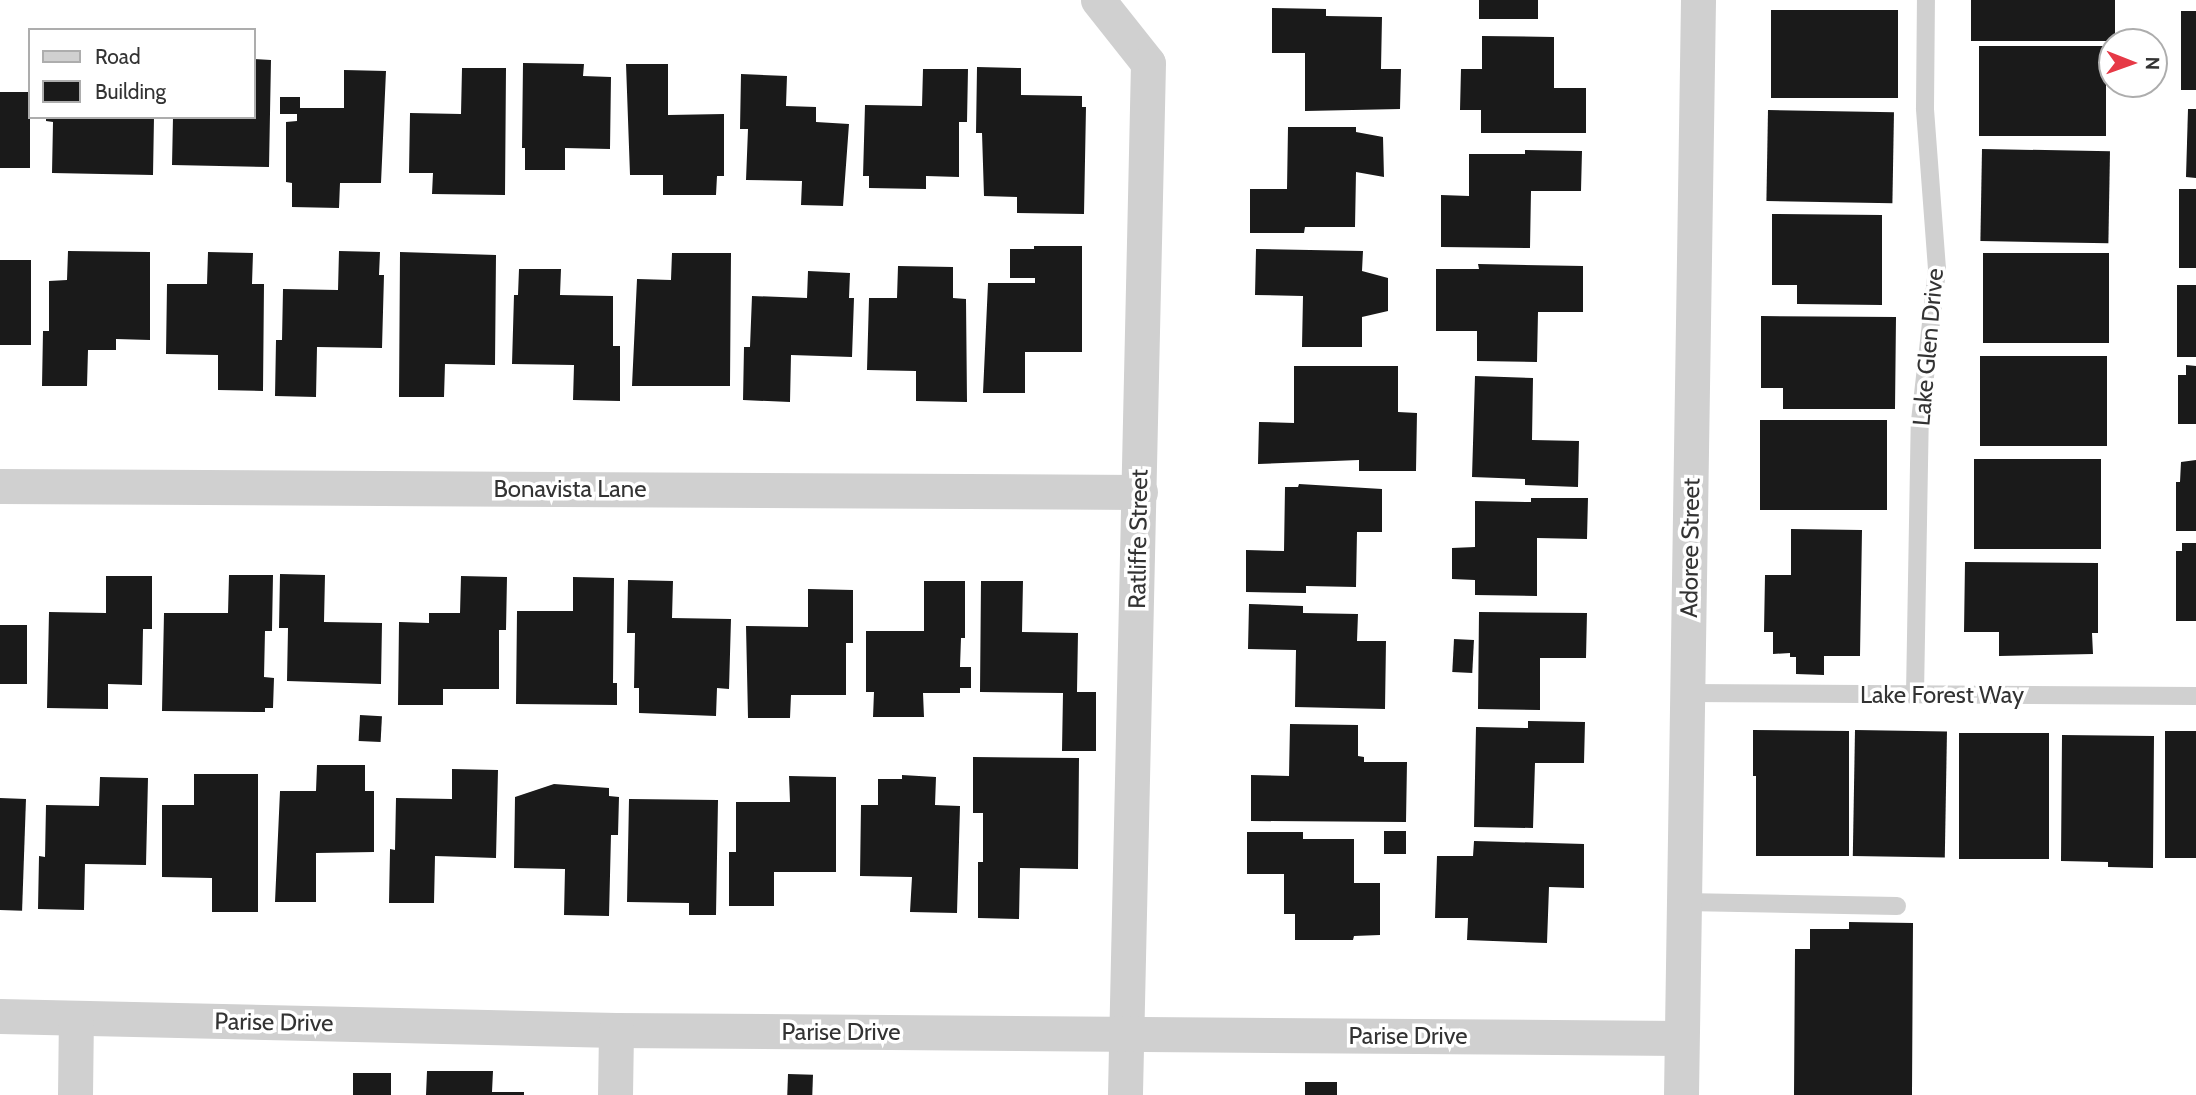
<!DOCTYPE html>
<style>
body{margin:0}
#map{position:relative;width:2196px;height:1095px;overflow:hidden;background:#fff;font-family:Cabin,sans-serif}
div>[style]{position:absolute}
.building>*{inset:0;background:#1a1a1a;transform-origin:0 0}
.lane>*{height:18px;margin:-9px;padding:0 9px;transform-origin:9px;border-radius:9px;background:#d0d0d0}
.street>*{height:35px;margin:-17.5px;padding:0 17.5px;transform-origin:17.5px;border-radius:17.5px;background:#d0d0d0}
span{translate:-50% -50%;white-space:nowrap;text-align:center;line-height:1.15;-webkit-text-stroke:7px #fff;paint-order:stroke}
.street-label{font-size:24px;color:#333}
.legend{position:absolute;left:28px;top:28px;width:228px;height:91px;box-sizing:border-box;background:#fff;border:2px solid #adadad;margin:0;padding:9px 12px;list-style:none;font-size:21px;color:#333}
.legend li{display:flex;align-items:center;gap:14px;height:35px}
.legend b{width:35px;border:2px solid #adadad}
.north{position:absolute;left:2098px;top:28px;width:70px;height:70px;box-sizing:border-box;background:#fff;border:2px solid #adadad;border-radius:50%;rotate:91deg;font-size:19px;font-weight:700;line-height:28px;text-align:center;color:#333}
.north::after{content:'';display:block;margin:auto;width:24px;height:32px;background:#e63946;clip-path:polygon(50% 0,100% 100%,50% 72%,0 100%)}
</style>
<div id="map">
<div class="building">
<i style="left:1479px;top:0;width:59px;height:19px"></i>
<i style="left:1971px;top:0;width:144px;height:41px"></i>
<i style="clip-path:polygon(1272px 8px,1326px 9px,1326px 16px,1382px 17px,1381px 69px,1401px 69px,1400px 109px,1305px 111px,1305px 53px,1272px 53px)"></i>
<i style="left:1771px;top:10px;width:127px;height:88px"></i>
<i style="left:2181px;top:11px;width:15px;height:79px"></i>
<i style="clip-path:polygon(1482px 36px,1554px 37px,1554px 88px,1586px 88px,1586px 133px,1481px 133px,1481px 110px,1460px 110px,1461px 69px,1482px 69px)"></i>
<i style="left:1979px;top:46px;width:127px;height:90px"></i>
<i style="clip-path:polygon(254px 59px,271px 60px,269px 167px,172px 165px,173px 117px,254px 117px)"></i>
<i style="clip-path:polygon(523px 63px,584px 64px,583px 76px,611px 77px,610px 149px,565px 148px,565px 170px,525px 170px,525px 148px,522px 148px)"></i>
<i style="clip-path:polygon(626px 64px,668px 64px,668px 115px,724px 114px,724px 176px,717px 176px,716px 195px,663px 195px,663px 175px,630px 175px)"></i>
<i style="clip-path:polygon(977px 67px,1021px 68px,1021px 95px,1082px 96px,1082px 107px,1086px 107px,1084px 214px,1017px 213px,1017px 197px,984px 196px,982px 133px,976px 133px)"></i>
<i style="clip-path:polygon(462px 68px,506px 68px,505px 195px,432px 194px,433px 173px,409px 173px,410px 113px,461px 114px)"></i>
<i style="clip-path:polygon(923px 69px,968px 69px,967px 122px,959px 122px,959px 177px,926px 176px,926px 189px,869px 188px,869px 176px,863px 176px,865px 105px,922px 106px)"></i>
<i style="clip-path:polygon(344px 70px,386px 71px,381px 183px,340px 183px,339px 208px,292px 207px,292px 183px,286px 182px,286px 122px,297px 121px,297px 114px,280px 114px,280px 97px,300px 97px,300px 108px,344px 108px)"></i>
<i style="clip-path:polygon(741px 74px,787px 76px,786px 106px,816px 107px,816px 122px,849px 124px,843px 206px,801px 205px,802px 181px,746px 180px,748px 129px,740px 129px)"></i>
<i style="left:0;top:92px;width:30px;height:76px"></i>
<i style="clip-path:polygon(2188px 109px,2196px 109px,2196px 178px,2186px 177px)"></i>
<i style="left:1768px;top:110px;width:126px;height:91px;rotate:1deg"></i>
<i style="clip-path:polygon(46px 117px,154px 117px,153px 175px,52px 173px,53px 122px,46px 121px)"></i>
<i style="clip-path:polygon(1288px 127px,1356px 127px,1356px 132px,1383px 137px,1384px 177px,1356px 172px,1355px 227px,1305px 227px,1304px 233px,1250px 233px,1250px 189px,1287px 189px)"></i>
<i style="left:1982px;top:149px;width:128px;height:92px;rotate:1deg"></i>
<i style="clip-path:polygon(1525px 150px,1582px 151px,1581px 191px,1531px 191px,1530px 248px,1441px 247px,1441px 195px,1469px 196px,1469px 154px,1525px 154px)"></i>
<i style="left:2179px;top:189px;width:17px;height:79px"></i>
<i style="clip-path:polygon(1772px 214px,1882px 215px,1882px 305px,1797px 304px,1797px 285px,1772px 285px)"></i>
<i style="clip-path:polygon(1034px 246px,1082px 246px,1082px 352px,1025px 352px,1025px 393px,983px 393px,988px 283px,1035px 283px,1035px 278px,1010px 278px,1010px 249px,1034px 249px)"></i>
<i style="clip-path:polygon(1256px 249px,1363px 251px,1362px 271px,1388px 278px,1388px 311px,1362px 317px,1362px 347px,1302px 347px,1303px 296px,1255px 295px)"></i>
<i style="clip-path:polygon(68px 251px,150px 252px,150px 340px,116px 339px,116px 350px,88px 350px,87px 386px,42px 386px,43px 331px,49px 331px,49px 281px,67px 280px)"></i>
<i style="clip-path:polygon(339px 251px,380px 252px,379px 275px,384px 275px,382px 348px,317px 347px,316px 397px,275px 396px,276px 340px,282px 340px,283px 289px,338px 290px)"></i>
<i style="clip-path:polygon(208px 252px,253px 253px,252px 284px,264px 284px,263px 391px,218px 390px,218px 355px,166px 354px,167px 284px,207px 284px)"></i>
<i style="clip-path:polygon(400px 252px,496px 255px,495px 365px,445px 364px,444px 397px,399px 397px)"></i>
<i style="clip-path:polygon(672px 253px,731px 253px,730px 386px,632px 386px,637px 279px,671px 280px)"></i>
<i style="left:1983px;top:253px;width:126px;height:90px"></i>
<i style="left:0;top:260px;width:31px;height:85px"></i>
<i style="clip-path:polygon(1478px 264px,1583px 266px,1583px 312px,1538px 312px,1537px 362px,1477px 361px,1477px 331px,1436px 331px,1436px 269px,1479px 269px)"></i>
<i style="clip-path:polygon(898px 266px,953px 267px,953px 298px,966px 299px,967px 402px,916px 401px,916px 371px,867px 370px,869px 298px,897px 298px)"></i>
<i style="clip-path:polygon(519px 269px,561px 269px,560px 295px,613px 296px,613px 346px,620px 346px,620px 401px,573px 400px,574px 365px,512px 364px,514px 295px,518px 295px)"></i>
<i style="clip-path:polygon(808px 271px,850px 273px,849px 298px,854px 298px,852px 357px,791px 355px,790px 402px,743px 400px,744px 347px,750px 347px,752px 296px,807px 298px)"></i>
<i style="left:2177px;top:285px;width:19px;height:72px"></i>
<i style="clip-path:polygon(1761px 316px,1896px 317px,1895px 409px,1783px 409px,1783px 388px,1761px 388px)"></i>
<i style="left:1980px;top:356px;width:127px;height:90px"></i>
<i style="clip-path:polygon(2186px 365px,2196px 366px,2196px 424px,2178px 424px,2178px 375px,2186px 375px)"></i>
<i style="clip-path:polygon(1294px 366px,1398px 366px,1398px 412px,1417px 413px,1416px 471px,1359px 471px,1359px 460px,1258px 464px,1259px 422px,1294px 423px)"></i>
<i style="clip-path:polygon(1475px 376px,1533px 378px,1532px 440px,1579px 441px,1578px 487px,1525px 485px,1525px 479px,1472px 477px)"></i>
<i style="left:1760px;top:420px;width:127px;height:90px"></i>
<i style="left:1974px;top:459px;width:127px;height:90px"></i>
<i style="clip-path:polygon(2196px 460px,2196px 531px,2176px 531px,2176px 482px,2180px 482px,2181px 462px)"></i>
<i style="clip-path:polygon(1299px 484px,1382px 489px,1382px 532px,1357px 532px,1356px 587px,1306px 586px,1306px 593px,1246px 592px,1246px 550px,1284px 551px,1285px 487px,1298px 487px)"></i>
<i style="clip-path:polygon(1531px 498px,1588px 498px,1587px 539px,1537px 538px,1537px 596px,1475px 595px,1475px 580px,1452px 579px,1452px 548px,1475px 547px,1475px 501px,1531px 502px)"></i>
<i style="clip-path:polygon(1791px 529px,1862px 530px,1860px 656px,1824px 656px,1824px 675px,1796px 674px,1796px 657px,1790px 657px,1790px 653px,1773px 654px,1773px 632px,1764px 632px,1765px 575px,1791px 575px)"></i>
<i style="clip-path:polygon(2182px 543px,2196px 543px,2196px 621px,2176px 621px,2176px 551px,2182px 551px)"></i>
<i style="clip-path:polygon(1965px 562px,2098px 563px,2098px 633px,2092px 633px,2093px 654px,1999px 656px,1999px 632px,1964px 632px)"></i>
<i style="clip-path:polygon(280px 574px,325px 575px,324px 622px,382px 623px,381px 684px,287px 681px,288px 628px,279px 628px)"></i>
<i style="clip-path:polygon(229px 575px,273px 575px,272px 631px,265px 631px,264px 677px,274px 678px,273px 708px,265px 708px,265px 712px,162px 711px,164px 613px,228px 613px)"></i>
<i style="clip-path:polygon(106px 576px,152px 576px,152px 629px,143px 629px,142px 685px,108px 684px,108px 709px,47px 708px,49px 612px,106px 613px)"></i>
<i style="clip-path:polygon(461px 576px,507px 577px,506px 630px,499px 630px,499px 689px,443px 689px,443px 705px,398px 705px,399px 622px,429px 623px,429px 613px,460px 613px)"></i>
<i style="clip-path:polygon(573px 577px,614px 578px,613px 683px,617px 683px,617px 705px,516px 704px,517px 611px,573px 611px)"></i>
<i style="clip-path:polygon(628px 580px,673px 581px,672px 618px,731px 619px,729px 689px,717px 688px,716px 716px,639px 713px,639px 688px,634px 688px,635px 633px,627px 633px)"></i>
<i style="clip-path:polygon(924px 581px,965px 581px,965px 638px,961px 638px,960px 667px,971px 667px,971px 688px,960px 688px,960px 693px,923px 693px,924px 717px,873px 717px,874px 692px,866px 692px,866px 631px,924px 631px)"></i>
<i style="clip-path:polygon(981px 581px,1023px 581px,1022px 632px,1078px 633px,1077px 692px,1096px 692px,1096px 751px,1062px 751px,1063px 693px,980px 692px)"></i>
<i style="clip-path:polygon(808px 589px,853px 590px,853px 643px,846px 643px,846px 695px,791px 695px,790px 718px,748px 718px,746px 626px,808px 627px)"></i>
<i style="clip-path:polygon(1249px 604px,1303px 606px,1303px 613px,1358px 614px,1357px 641px,1386px 641px,1385px 709px,1295px 707px,1296px 650px,1248px 649px)"></i>
<i style="clip-path:polygon(1479px 612px,1587px 613px,1586px 658px,1540px 658px,1540px 710px,1478px 709px)"></i>
<i style="left:0;top:625px;width:27px;height:59px"></i>
<i style="left:1454px;top:639px;width:20px;height:33px;rotate:3deg"></i>
<i style="left:360px;top:715px;width:22px;height:26px;rotate:3deg"></i>
<i style="clip-path:polygon(1528px 721px,1585px 722px,1584px 763px,1535px 763px,1533px 828px,1474px 827px,1476px 727px,1528px 728px)"></i>
<i style="clip-path:polygon(1290px 724px,1358px 725px,1358px 756px,1364px 757px,1364px 762px,1407px 762px,1406px 822px,1251px 821px,1251px 775px,1289px 776px)"></i>
<i style="clip-path:polygon(1753px 730px,1849px 731px,1849px 856px,1756px 856px,1756px 776px,1753px 776px)"></i>
<i style="left:1855px;top:730px;width:92px;height:126px;rotate:1deg"></i>
<i style="left:2165px;top:731px;width:31px;height:127px"></i>
<i style="left:1959px;top:733px;width:90px;height:126px"></i>
<i style="clip-path:polygon(2062px 735px,2154px 736px,2153px 868px,2108px 867px,2108px 862px,2061px 861px)"></i>
<i style="clip-path:polygon(973px 757px,1079px 758px,1078px 869px,1020px 868px,1019px 919px,978px 918px,978px 862px,983px 862px,983px 813px,973px 813px)"></i>
<i style="clip-path:polygon(317px 765px,365px 765px,365px 791px,374px 791px,374px 852px,316px 853px,316px 902px,275px 902px,280px 791px,316px 791px)"></i>
<i style="clip-path:polygon(452px 769px,498px 770px,496px 858px,435px 856px,434px 903px,389px 903px,390px 849px,395px 850px,396px 798px,452px 799px)"></i>
<i style="clip-path:polygon(194px 774px,258px 774px,258px 912px,212px 912px,212px 878px,162px 877px,162px 805px,194px 805px)"></i>
<i style="clip-path:polygon(902px 775px,936px 777px,935px 805px,960px 806px,957px 913px,910px 912px,912px 877px,860px 876px,861px 805px,878px 805px,878px 779px,902px 779px)"></i>
<i style="clip-path:polygon(789px 776px,836px 777px,836px 872px,774px 872px,774px 906px,729px 906px,729px 852px,736px 852px,736px 802px,790px 802px)"></i>
<i style="clip-path:polygon(100px 777px,148px 778px,146px 865px,85px 864px,84px 910px,38px 909px,39px 856px,45px 857px,46px 805px,99px 806px)"></i>
<i style="clip-path:polygon(554px 784px,609px 788px,609px 796px,619px 797px,618px 835px,611px 835px,609px 916px,564px 915px,565px 869px,514px 868px,515px 797px)"></i>
<i style="left:0;top:798px;width:26px;height:112px;rotate:2deg"></i>
<i style="clip-path:polygon(629px 799px,718px 800px,716px 915px,689px 915px,689px 903px,627px 902px)"></i>
<i style="left:1384px;top:831px;width:22px;height:23px"></i>
<i style="clip-path:polygon(1247px 832px,1303px 832px,1303px 839px,1354px 839px,1354px 883px,1380px 883px,1380px 935px,1354px 936px,1353px 940px,1295px 940px,1295px 914px,1284px 914px,1284px 874px,1247px 874px)"></i>
<i style="clip-path:polygon(1474px 841px,1584px 844px,1584px 888px,1549px 887px,1547px 943px,1467px 940px,1468px 918px,1435px 918px,1437px 856px,1473px 856px)"></i>
<i style="clip-path:polygon(1849px 922px,1913px 923px,1912px 1095px,1794px 1095px,1795px 949px,1810px 949px,1810px 929px,1849px 929px)"></i>
<i style="clip-path:polygon(427px 1071px,493px 1071px,492px 1092px,524px 1092px,524px 1095px,426px 1095px)"></i>
<i style="left:391px;top:1073px;width:22px;height:38px;rotate:90deg"></i>
<i style="left:788px;top:1074px;width:25px;height:21px;rotate:2deg"></i>
<i style="left:1305px;top:1082px;width:32px;height:13px"></i>
</div>
<div class="lane">
<i style="left:1687px;top:693px;width:509px;rotate:0.34deg"></i>
<i style="left:1915px;top:694px;width:273px;rotate:-89deg"></i>
<i style="left:1920px;top:421px;width:153px;rotate:-83.6deg"></i>
<i style="left:1937px;top:269px;width:161px;rotate:-94.3deg"></i>
<i style="left:1925px;top:108px;width:108px;rotate:-89.5deg"></i>
<i style="left:1684px;top:902px;width:213px;rotate:1.1deg"></i>
</div>
<div class="street">
<i style="left:1098px;top:0;width:80px;rotate:51.6deg"></i>
<i style="left:1148px;top:63px;width:1032px;rotate:91.28deg"></i>
<i style="left:0;top:486px;width:1140px;rotate:0.3deg"></i>
<i style="left:0;top:1016px;width:616px;rotate:1.3deg"></i>
<i style="left:616px;top:1030px;width:1065px;rotate:0.43deg"></i>
<i style="left:75px;top:1095px;width:77px;rotate:-89.3deg"></i>
<i style="left:615px;top:1095px;width:65px;rotate:-89.1deg"></i>
<i style="left:1681px;top:1095px;width:1095px;rotate:-89.11deg"></i>
</div>
<div class="street-label">
<span style="left:1928px;top:347px;rotate:-85deg">Lake Glen Drive</span>
<span style="left:570px;top:489px">Bonavista Lane</span>
<span style="left:1138px;top:539px;rotate:-89deg">Ratliffe Street</span>
<span style="left:1690px;top:548px;rotate:-89deg">Adoree Street</span>
<span style="left:1942px;top:695px">Lake Forest Way</span>
<span style="left:274px;top:1022px;rotate:1deg">Parise Drive</span>
<span style="left:841px;top:1032px">Parise Drive</span>
<span style="left:1408px;top:1036px">Parise Drive</span>
</div>
<ul class="legend">
<li><b style="height:9px;background:#d0d0d0"></b>Road</li>
<li><b style="height:19px;background:#1a1a1a"></b>Building</li>
</ul>
<div class="north">N</div>
</div>
